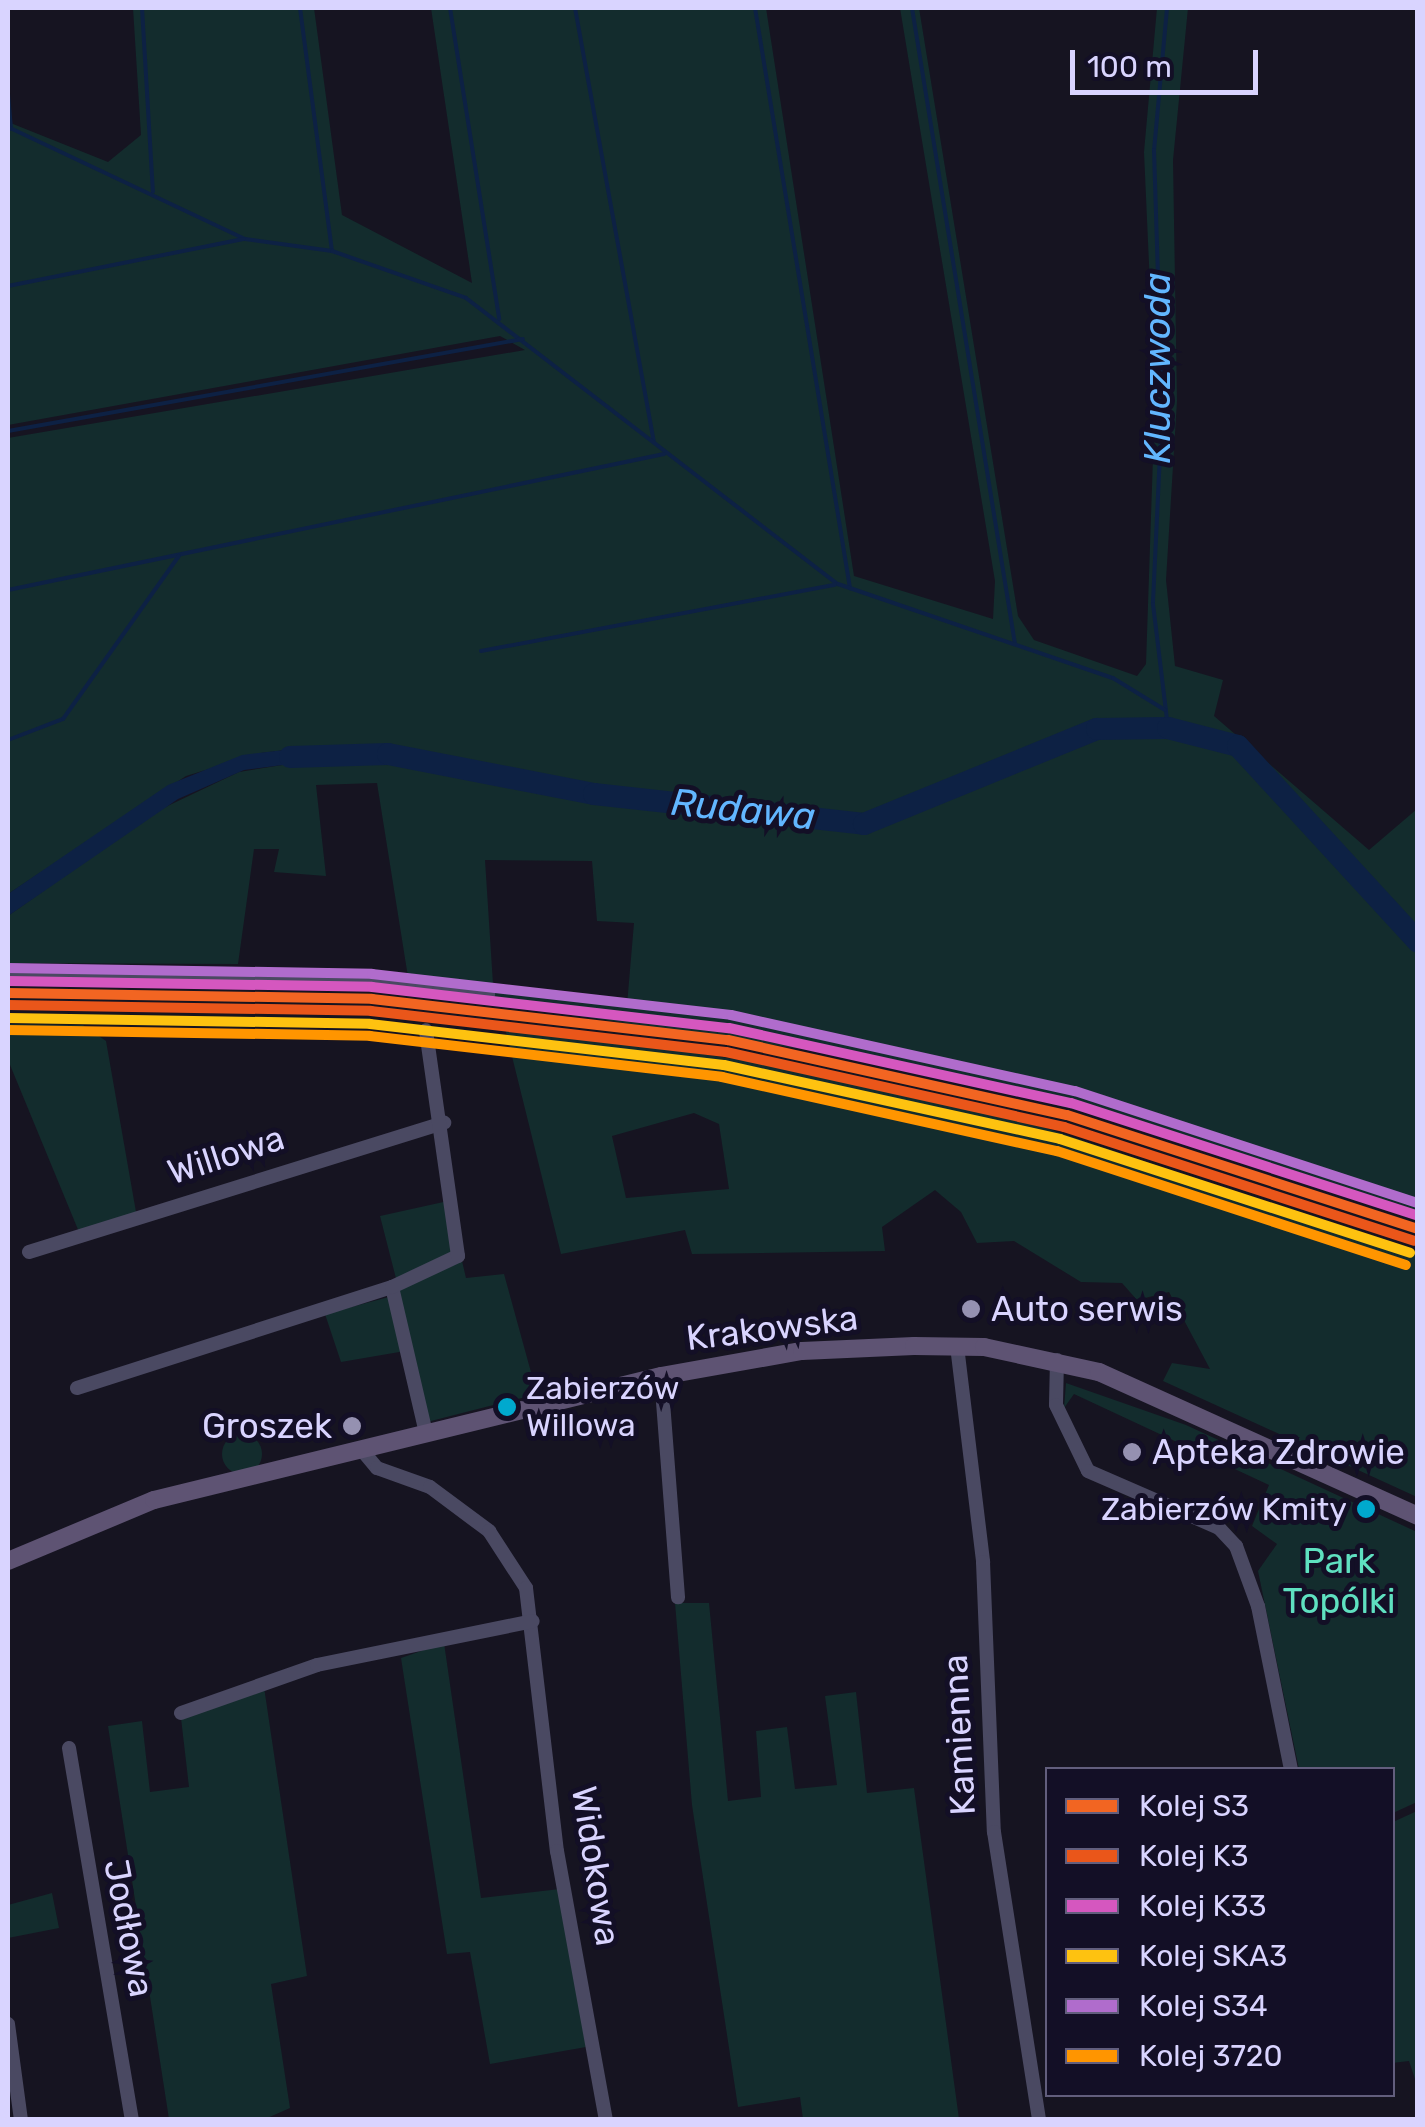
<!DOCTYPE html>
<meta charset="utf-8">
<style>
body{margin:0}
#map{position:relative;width:1425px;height:2127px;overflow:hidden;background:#161421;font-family:Rubik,sans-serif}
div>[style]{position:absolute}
.green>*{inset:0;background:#132c2d}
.round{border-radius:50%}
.water>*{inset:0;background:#0d2144}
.stream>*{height:4px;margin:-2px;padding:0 2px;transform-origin:2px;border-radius:2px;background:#0d2144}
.river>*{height:22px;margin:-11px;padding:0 11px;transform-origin:11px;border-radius:11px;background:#0d2144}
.minor>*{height:14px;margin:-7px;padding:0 7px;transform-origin:7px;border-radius:7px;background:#4a4962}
.major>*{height:18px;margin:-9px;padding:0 9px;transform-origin:9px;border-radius:9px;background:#5e5373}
.rail-1>*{height:10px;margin:-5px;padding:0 5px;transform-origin:5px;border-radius:5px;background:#f26522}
.rail-2>*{height:10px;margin:-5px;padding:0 5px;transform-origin:5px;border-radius:5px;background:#ea561a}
.rail-3>*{height:10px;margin:-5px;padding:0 5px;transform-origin:5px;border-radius:5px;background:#d557bf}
.rail-4>*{height:10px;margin:-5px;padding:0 5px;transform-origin:5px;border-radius:5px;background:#fec210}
.rail-5>*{height:10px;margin:-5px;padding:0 5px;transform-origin:5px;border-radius:5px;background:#b06ccc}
.rail-6>*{height:10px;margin:-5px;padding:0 5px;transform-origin:5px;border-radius:5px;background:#ff9500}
.dots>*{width:28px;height:28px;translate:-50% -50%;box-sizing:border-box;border:5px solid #130f26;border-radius:50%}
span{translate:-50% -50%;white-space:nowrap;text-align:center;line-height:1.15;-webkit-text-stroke:10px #130f26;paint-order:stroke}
.bus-label{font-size:32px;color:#d9d4ff}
.left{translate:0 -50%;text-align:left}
.right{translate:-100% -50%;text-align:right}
.street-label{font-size:35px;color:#d9d4ff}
.poi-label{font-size:35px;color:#d9d4ff}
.park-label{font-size:35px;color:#5fe0c0}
.water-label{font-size:38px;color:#62b6ff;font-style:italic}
.frame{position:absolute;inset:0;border:10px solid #d9d4ff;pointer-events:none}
.legend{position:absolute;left:1045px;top:1767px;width:350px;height:330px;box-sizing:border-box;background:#130f26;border:2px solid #625e7d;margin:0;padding:12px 18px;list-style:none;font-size:30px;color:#d9d4ff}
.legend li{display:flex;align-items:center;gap:20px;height:50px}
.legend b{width:50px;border:2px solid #625e7d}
.scale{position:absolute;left:1070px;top:50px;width:188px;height:45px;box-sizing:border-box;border:5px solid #d9d4ff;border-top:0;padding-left:12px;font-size:30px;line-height:35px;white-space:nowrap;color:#d9d4ff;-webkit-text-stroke:8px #130f26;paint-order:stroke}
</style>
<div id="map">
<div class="green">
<i style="clip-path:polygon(evenodd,133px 8px,314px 8px,342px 215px,472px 283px,431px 8px,766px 8px,854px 576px,993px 619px,995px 581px,900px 8px,919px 8px,1018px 616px,1034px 640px,1137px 676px,1146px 664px,1155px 398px,1144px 152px,1157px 8px,1188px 8px,1173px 160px,1177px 401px,1166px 580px,1175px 666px,1223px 680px,1214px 716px,1369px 850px,1417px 809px,1417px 1215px,1184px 1138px,889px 1062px,490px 1003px,492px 984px,408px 977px,377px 783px,316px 785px,326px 876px,274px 872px,279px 849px,254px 849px,238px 964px,8px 963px,8px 916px,155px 812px,239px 772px,320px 759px,318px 746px,261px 753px,186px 776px,8px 894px,8px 438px,525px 350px,500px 336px,8px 425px,8px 122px,108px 162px,141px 135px,133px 8px,485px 860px,592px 861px,597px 921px,634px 923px,627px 1005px,493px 984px,485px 860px)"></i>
<i style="clip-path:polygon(8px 1024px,83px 1025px,106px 1041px,136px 1212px,79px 1232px,8px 1060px)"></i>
<i style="clip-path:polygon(evenodd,504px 1024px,767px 1064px,1025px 1121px,1417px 1253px,1417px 1497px,1163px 1381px,1172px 1363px,1210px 1369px,1169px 1292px,1137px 1300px,1122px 1283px,1081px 1282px,1014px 1241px,977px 1243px,961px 1212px,935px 1190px,882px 1227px,885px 1251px,692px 1254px,685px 1230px,561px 1254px,504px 1024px,694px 1113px,719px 1124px,729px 1189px,626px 1198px,612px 1136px,694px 1113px)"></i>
<i style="clip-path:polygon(448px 1201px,466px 1278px,504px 1274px,537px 1394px,427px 1422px,411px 1350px,341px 1362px,325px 1314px,400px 1294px,380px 1216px)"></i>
<i style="clip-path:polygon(1066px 1383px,1186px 1425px,1417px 1532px,1417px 1802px,1393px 1813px,1392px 1770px,1299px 1769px,1258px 1571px,1277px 1544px,1252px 1526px,1269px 1485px,1074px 1394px,1064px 1408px)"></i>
<i class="round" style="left:222px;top:1434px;width:40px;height:40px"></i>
<i style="clip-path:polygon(675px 1603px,709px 1603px,728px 1801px,761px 1797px,756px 1731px,787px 1727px,795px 1789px,837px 1785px,825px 1696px,856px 1692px,867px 1793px,914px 1788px,959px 2119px,803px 2119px,800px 2097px,738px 2107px,692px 1805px)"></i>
<i style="clip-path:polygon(444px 1643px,481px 1898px,560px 1889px,586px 2047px,490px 2064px,470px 1952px,447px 1954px,401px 1658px)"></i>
<i style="clip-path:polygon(264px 1687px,307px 1976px,271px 1984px,290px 2108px,265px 2119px,169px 2119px,108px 1726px,142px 1721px,150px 1792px,189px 1787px,181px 1718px)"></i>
<i style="clip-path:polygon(1417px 1811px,1417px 2085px,1409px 2061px,1392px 2063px,1393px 1822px)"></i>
<i style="clip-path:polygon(52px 1893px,59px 1928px,8px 1938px,8px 1905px)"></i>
</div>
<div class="water">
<i style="clip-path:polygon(319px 746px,321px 760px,244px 770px,178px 799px,8px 916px,8px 894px,168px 785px,242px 755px)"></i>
</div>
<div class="stream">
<i style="left:142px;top:8px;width:184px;rotate:86.6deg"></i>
<i style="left:300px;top:8px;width:245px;rotate:82.5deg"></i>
<i style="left:450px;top:8px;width:315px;rotate:81deg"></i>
<i style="left:575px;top:8px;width:440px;rotate:79.7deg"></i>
<i style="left:755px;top:8px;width:588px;rotate:80.7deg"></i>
<i style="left:912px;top:8px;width:644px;rotate:80.8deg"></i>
<i style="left:1167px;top:8px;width:143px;rotate:95.2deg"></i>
<i style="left:1154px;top:150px;width:261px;rotate:88.2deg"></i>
<i style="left:1162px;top:411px;width:193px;rotate:92.7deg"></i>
<i style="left:1153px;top:604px;width:125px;rotate:83.1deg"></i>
<i style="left:8px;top:94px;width:35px;rotate:85deg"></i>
<i style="left:8px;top:127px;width:262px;rotate:25.3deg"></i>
<i style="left:245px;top:239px;width:88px;rotate:7.9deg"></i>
<i style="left:332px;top:251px;width:142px;rotate:19.3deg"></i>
<i style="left:466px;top:298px;width:469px;rotate:37.6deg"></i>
<i style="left:838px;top:584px;width:291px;rotate:18.9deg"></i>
<i style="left:1113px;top:678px;width:61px;rotate:31.6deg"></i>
<i style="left:8px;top:286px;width:240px;rotate:-11.3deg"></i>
<i style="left:8px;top:431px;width:523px;rotate:-10.13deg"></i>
<i style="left:8px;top:590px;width:670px;rotate:-11.71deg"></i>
<i style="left:481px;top:651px;width:360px;rotate:-10.6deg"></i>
<i style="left:8px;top:740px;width:59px;rotate:-20.9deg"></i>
<i style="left:63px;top:719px;width:200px;rotate:-54.6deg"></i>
</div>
<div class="river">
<i style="left:290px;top:757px;width:98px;rotate:-1.8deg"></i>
<i style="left:388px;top:754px;width:210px;rotate:11deg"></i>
<i style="left:594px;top:794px;width:272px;rotate:6.3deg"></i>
<i style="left:864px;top:824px;width:252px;rotate:-22.2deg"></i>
<i style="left:1097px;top:729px;width:71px;rotate:-0.8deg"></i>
<i style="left:1168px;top:728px;width:72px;rotate:14.4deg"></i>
<i style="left:1238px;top:746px;width:266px;rotate:47.4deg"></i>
</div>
<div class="minor">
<i style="left:8px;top:971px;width:278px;rotate:1deg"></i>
<i style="left:286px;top:976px;width:203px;rotate:5.1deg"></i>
<i style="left:29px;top:1252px;width:435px;rotate:-17.3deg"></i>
<i style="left:392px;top:1287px;width:150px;rotate:76.9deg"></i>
<i style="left:957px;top:1346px;width:218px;rotate:83.1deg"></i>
<i style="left:983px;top:1562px;width:270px;rotate:87.7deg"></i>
<i style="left:994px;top:1832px;width:291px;rotate:81.1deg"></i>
<i style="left:1057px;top:1360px;width:45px;rotate:91.3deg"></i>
<i style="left:1056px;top:1405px;width:73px;rotate:64.1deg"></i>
<i style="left:1088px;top:1471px;width:143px;rotate:23.5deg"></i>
<i style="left:1219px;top:1528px;width:25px;rotate:47deg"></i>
<i style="left:1236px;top:1546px;width:64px;rotate:69.9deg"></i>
<i style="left:1258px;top:1606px;width:167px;rotate:78.6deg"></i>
<i style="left:661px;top:1376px;width:222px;rotate:85.6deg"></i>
<i style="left:77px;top:1388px;width:331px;rotate:-17.8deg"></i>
<i style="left:392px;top:1287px;width:73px;rotate:-25.2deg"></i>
<i style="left:458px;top:1256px;width:228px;rotate:-98.1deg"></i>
<i style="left:361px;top:1449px;width:25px;rotate:50deg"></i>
<i style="left:377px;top:1468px;width:56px;rotate:19.7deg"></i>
<i style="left:430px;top:1487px;width:74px;rotate:36.7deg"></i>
<i style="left:489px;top:1531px;width:68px;rotate:57deg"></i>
<i style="left:526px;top:1588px;width:265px;rotate:83.3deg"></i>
<i style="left:557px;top:1851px;width:273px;rotate:79.7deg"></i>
<i style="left:181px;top:1713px;width:144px;rotate:-19.4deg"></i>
<i style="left:317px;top:1665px;width:220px;rotate:-11.5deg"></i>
<i style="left:69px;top:1748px;width:377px;rotate:80.4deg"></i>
<i style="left:8px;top:2024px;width:97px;rotate:82.3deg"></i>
</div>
<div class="major">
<i style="left:8px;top:1561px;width:158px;rotate:-22.7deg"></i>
<i style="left:154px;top:1500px;width:522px;rotate:-13.74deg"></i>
<i style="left:661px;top:1376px;width:143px;rotate:-10.1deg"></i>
<i style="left:802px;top:1351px;width:112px;rotate:-2.6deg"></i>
<i style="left:914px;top:1346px;width:70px;rotate:0.8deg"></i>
<i style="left:984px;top:1347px;width:118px;rotate:12.3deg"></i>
<i style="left:1099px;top:1372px;width:350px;rotate:24.3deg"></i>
</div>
<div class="rail-1">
<i style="left:8px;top:993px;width:364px;rotate:0.9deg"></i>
<i style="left:372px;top:999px;width:358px;rotate:6.6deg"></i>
<i style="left:728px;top:1040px;width:347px;rotate:12.5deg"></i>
<i style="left:1067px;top:1115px;width:369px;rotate:18deg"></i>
</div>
<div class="rail-2">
<i style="left:8px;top:1005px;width:363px;rotate:0.9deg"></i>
<i style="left:371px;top:1011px;width:357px;rotate:6.6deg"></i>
<i style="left:726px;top:1052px;width:346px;rotate:12.5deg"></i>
<i style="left:1064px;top:1127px;width:368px;rotate:18deg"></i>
</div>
<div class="rail-3">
<i style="left:8px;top:981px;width:364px;rotate:0.9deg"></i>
<i style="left:372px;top:987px;width:359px;rotate:6.6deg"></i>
<i style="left:729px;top:1028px;width:350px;rotate:12.4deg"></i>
<i style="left:1071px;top:1103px;width:365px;rotate:18deg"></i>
</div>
<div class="rail-4">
<i style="left:8px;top:1018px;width:362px;rotate:0.9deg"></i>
<i style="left:370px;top:1024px;width:356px;rotate:6.6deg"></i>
<i style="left:724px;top:1065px;width:344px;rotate:12.4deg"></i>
<i style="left:1060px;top:1139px;width:368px;rotate:18deg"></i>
</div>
<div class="rail-5">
<i style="left:8px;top:968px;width:364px;rotate:0.9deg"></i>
<i style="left:372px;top:974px;width:361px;rotate:6.5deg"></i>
<i style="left:731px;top:1015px;width:352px;rotate:12.5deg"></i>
<i style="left:1075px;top:1091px;width:361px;rotate:18.1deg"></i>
</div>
<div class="rail-6">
<i style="left:8px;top:1030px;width:362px;rotate:0.9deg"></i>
<i style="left:370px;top:1036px;width:354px;rotate:6.6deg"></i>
<i style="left:722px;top:1077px;width:343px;rotate:12.5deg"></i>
<i style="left:1057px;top:1151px;width:367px;rotate:18.1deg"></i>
</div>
<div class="dots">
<i style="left:971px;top:1309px;background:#9591b1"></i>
<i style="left:507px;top:1407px;background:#00a9ce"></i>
<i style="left:352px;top:1426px;background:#9591b1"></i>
<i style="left:1132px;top:1452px;background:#9591b1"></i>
<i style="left:1366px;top:1509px;background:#00a9ce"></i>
</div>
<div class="bus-label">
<span class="left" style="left:526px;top:1407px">Zabierzów<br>Willowa</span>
<span class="right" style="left:1347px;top:1509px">Zabierzów Kmity</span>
</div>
<div class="street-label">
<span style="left:226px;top:1155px;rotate:-18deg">Willowa</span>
<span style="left:772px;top:1328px;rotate:-7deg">Krakowska</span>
<span style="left:959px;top:1735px;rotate:-93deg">Kamienna</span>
<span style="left:596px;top:1866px;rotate:81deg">Widokowa</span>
<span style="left:129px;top:1928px;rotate:79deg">Jodłowa</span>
</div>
<div class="poi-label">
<span class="left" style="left:991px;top:1309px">Auto serwis</span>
<span class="right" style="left:332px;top:1426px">Groszek</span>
<span class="left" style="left:1152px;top:1452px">Apteka Zdrowie</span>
</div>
<div class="park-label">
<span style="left:1339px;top:1581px">Park<br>Topólki</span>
</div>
<div class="water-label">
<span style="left:1158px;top:368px;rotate:-90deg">Kluczwoda</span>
<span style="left:743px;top:810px;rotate:6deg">Rudawa</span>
</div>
<div class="frame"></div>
<ul class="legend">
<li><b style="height:12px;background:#f26522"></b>Kolej S3</li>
<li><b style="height:12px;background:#ea561a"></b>Kolej K3</li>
<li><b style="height:12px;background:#d557bf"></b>Kolej K33</li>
<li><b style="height:12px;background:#fec210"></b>Kolej SKA3</li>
<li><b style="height:12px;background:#b06ccc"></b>Kolej S34</li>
<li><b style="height:12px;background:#ff9500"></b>Kolej 3720</li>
</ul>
<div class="scale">100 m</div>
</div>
